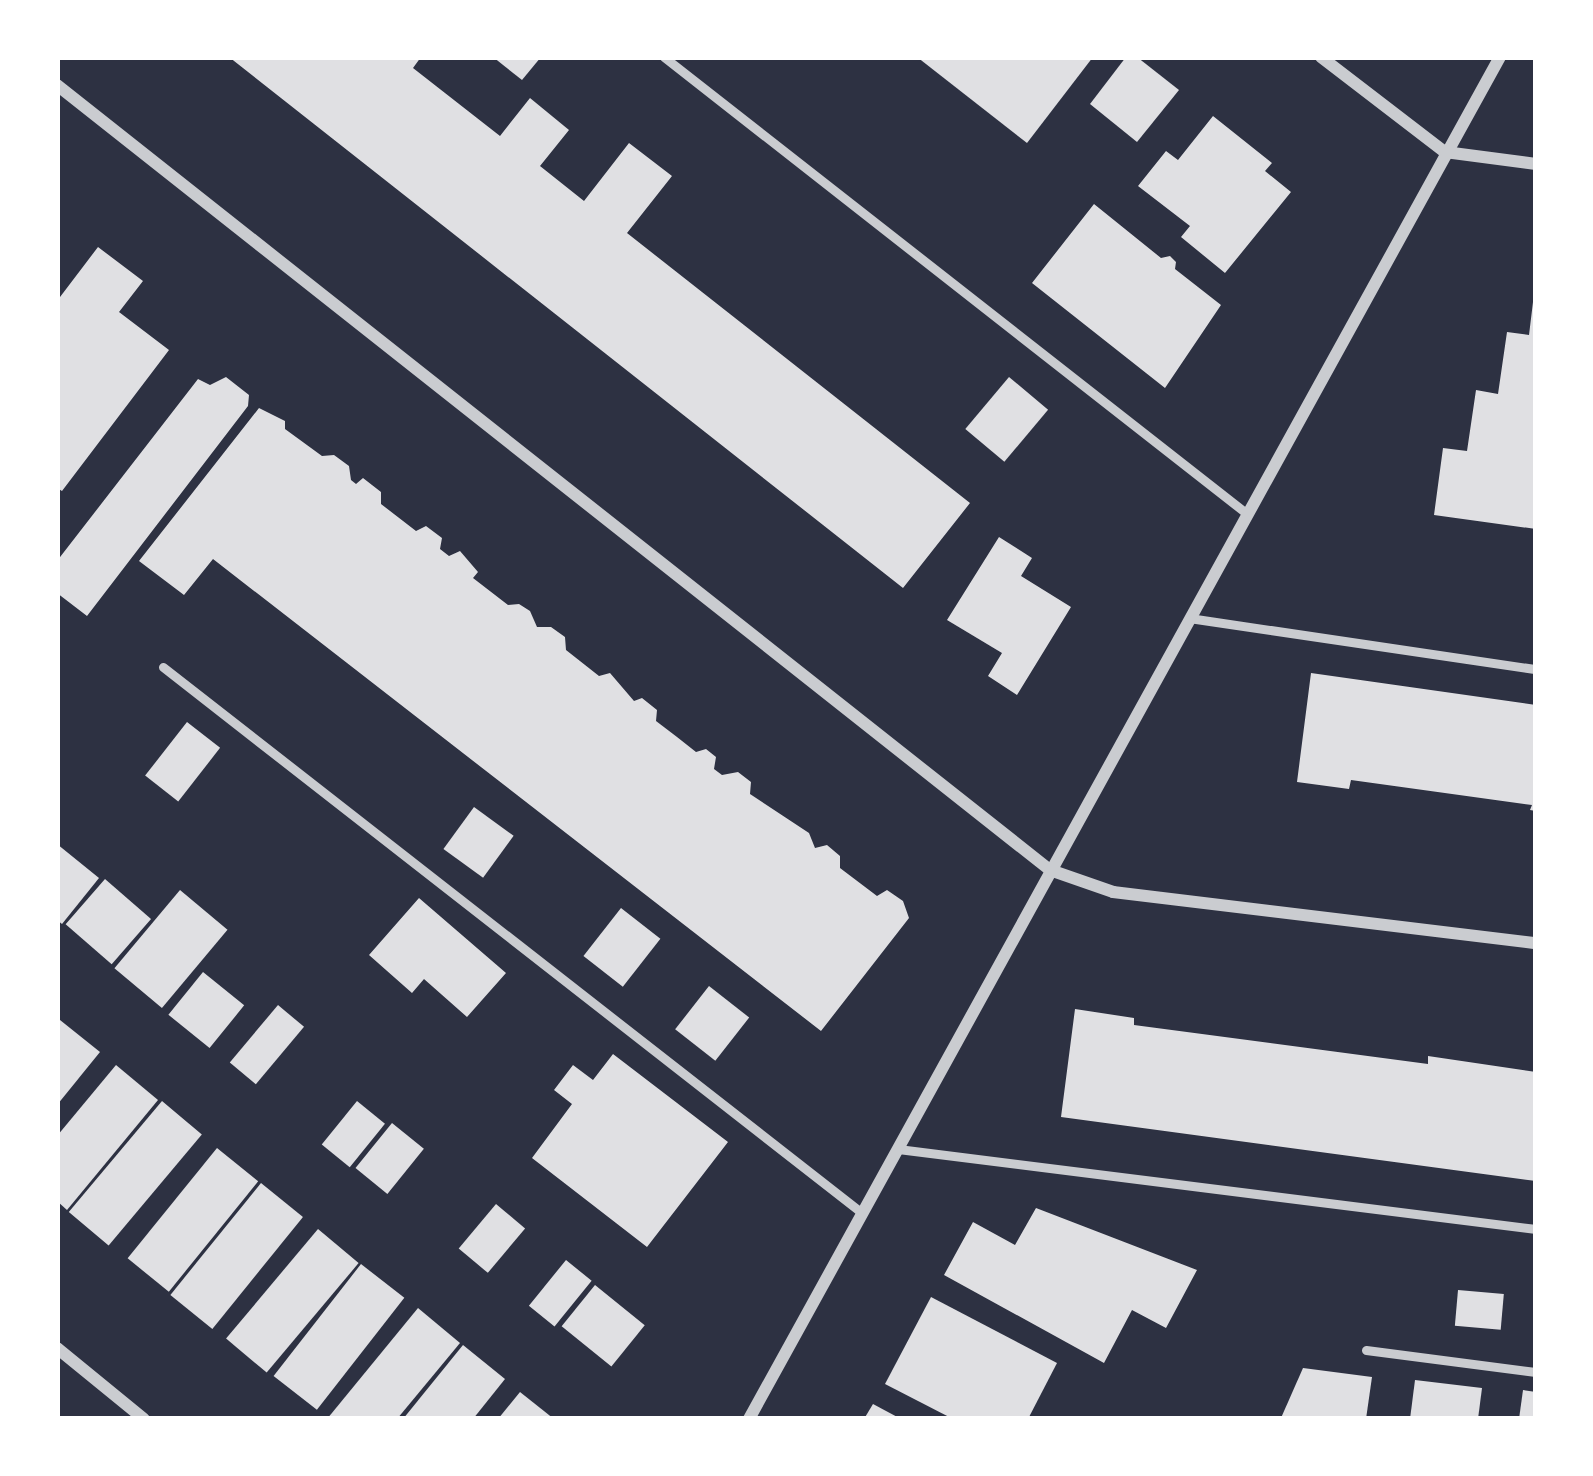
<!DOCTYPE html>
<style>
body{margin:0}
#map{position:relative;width:1593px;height:1476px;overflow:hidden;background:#2d3142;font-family:"Crimson Pro",serif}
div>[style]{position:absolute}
.building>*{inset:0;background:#e0e0e3;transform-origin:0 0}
.service>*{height:9px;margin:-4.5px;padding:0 4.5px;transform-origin:4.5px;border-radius:4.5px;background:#caccd0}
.minor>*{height:12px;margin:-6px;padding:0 6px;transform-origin:6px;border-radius:6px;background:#caccd0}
span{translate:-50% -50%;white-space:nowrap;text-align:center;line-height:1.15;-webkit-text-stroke:9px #fff;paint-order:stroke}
.frame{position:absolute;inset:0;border:60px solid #fff;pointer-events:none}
</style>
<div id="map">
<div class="building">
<i style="clip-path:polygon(229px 57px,421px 57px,413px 68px,500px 136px,530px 98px,569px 130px,540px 166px,584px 201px,629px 143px,672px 176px,627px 233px,970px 503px,903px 588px)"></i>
<i style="clip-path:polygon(493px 57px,541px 57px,522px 80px)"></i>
<i style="clip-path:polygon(917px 57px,1093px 57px,1027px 143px)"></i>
<i style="clip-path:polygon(1126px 57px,1137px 57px,1179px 90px,1137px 142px,1090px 104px)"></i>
<i style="clip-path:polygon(1213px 116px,1272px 163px,1265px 171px,1291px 192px,1225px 273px,1181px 237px,1190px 226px,1138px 186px,1166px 151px,1178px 160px)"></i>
<i style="clip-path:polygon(1094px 204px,1161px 258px,1170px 256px,1176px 262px,1175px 269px,1221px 305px,1165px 388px,1032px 283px)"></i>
<i style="clip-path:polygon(98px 247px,143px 281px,119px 312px,169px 350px,62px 491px,57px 488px,57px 301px)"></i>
<i style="clip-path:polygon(1533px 302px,1536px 529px,1434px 515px,1443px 448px,1467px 451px,1476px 390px,1498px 394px,1507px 332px,1529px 335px)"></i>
<i style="clip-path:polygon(226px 377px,249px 395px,248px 406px,87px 616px,57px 593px,57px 561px,198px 379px,210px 385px)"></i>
<i style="left:1009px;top:377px;width:51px;height:68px;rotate:40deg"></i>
<i style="clip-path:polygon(259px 408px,285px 421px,285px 429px,322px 456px,334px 455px,349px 466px,351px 480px,356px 484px,363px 478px,381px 492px,381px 504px,416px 531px,426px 526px,442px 538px,440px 549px,449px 556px,460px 551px,478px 572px,473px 578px,508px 605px,519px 604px,530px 611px,537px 627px,551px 627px,565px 637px,566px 650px,599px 676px,610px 673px,634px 701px,642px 698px,657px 710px,656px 721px,677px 737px,696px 752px,706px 749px,716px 757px,714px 769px,722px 775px,738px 772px,751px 782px,750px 794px,809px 833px,815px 848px,827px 845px,840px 856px,840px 868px,877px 896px,887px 890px,903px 901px,909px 918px,821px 1031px,213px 559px,184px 595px,139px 561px)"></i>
<i style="clip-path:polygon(999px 537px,1032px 558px,1021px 576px,1071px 607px,1017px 695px,988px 676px,1002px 653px,947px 620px)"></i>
<i style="clip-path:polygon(1311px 673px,1536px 705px,1536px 811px,1530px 810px,1532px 805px,1351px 780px,1349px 789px,1297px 782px)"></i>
<i style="left:187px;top:722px;width:42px;height:68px;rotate:38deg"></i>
<i style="left:474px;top:807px;width:49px;height:52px;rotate:36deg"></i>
<i style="clip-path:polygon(57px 844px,99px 878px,62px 924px,57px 920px)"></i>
<i style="left:105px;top:879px;width:61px;height:60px;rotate:41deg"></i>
<i style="left:180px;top:890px;width:62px;height:102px;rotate:40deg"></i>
<i style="clip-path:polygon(419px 898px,506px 973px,467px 1017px,424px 979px,412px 993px,369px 955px)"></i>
<i style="left:621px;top:908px;width:50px;height:61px;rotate:38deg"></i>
<i style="left:203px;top:972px;width:53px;height:55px;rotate:39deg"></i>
<i style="left:709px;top:986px;width:51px;height:55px;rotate:38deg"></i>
<i style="left:278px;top:1005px;width:34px;height:75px;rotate:40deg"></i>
<i style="clip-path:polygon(1075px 1009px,1134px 1018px,1134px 1025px,1428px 1064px,1428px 1056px,1536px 1072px,1536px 1181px,1061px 1117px)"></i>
<i style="clip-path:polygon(60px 1020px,100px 1052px,57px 1105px,57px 1024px)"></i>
<i style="clip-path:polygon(613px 1054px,728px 1142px,647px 1247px,532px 1158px,572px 1104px,554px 1090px,573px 1065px,593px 1080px)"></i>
<i style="clip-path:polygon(116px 1065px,158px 1100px,67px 1210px,57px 1201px,57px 1136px)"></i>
<i style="left:162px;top:1101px;width:52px;height:145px;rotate:40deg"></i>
<i style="left:357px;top:1101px;width:36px;height:56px;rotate:39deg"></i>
<i style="left:392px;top:1123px;width:41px;height:58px;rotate:39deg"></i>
<i style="left:217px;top:1148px;width:53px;height:142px;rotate:39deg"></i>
<i style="left:261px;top:1183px;width:54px;height:144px;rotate:39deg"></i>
<i style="left:496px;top:1204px;width:38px;height:58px;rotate:40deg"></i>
<i style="clip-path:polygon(1036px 1208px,1197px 1270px,1166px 1328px,1132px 1310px,1104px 1363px,944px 1275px,973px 1222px,1015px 1245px)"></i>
<i style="left:318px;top:1229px;width:53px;height:143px;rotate:40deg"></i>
<i style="left:566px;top:1260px;width:33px;height:59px;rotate:39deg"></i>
<i style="left:361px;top:1264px;width:55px;height:142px;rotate:38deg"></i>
<i style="left:595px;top:1285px;width:64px;height:53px;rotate:39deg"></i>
<i style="left:1458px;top:1290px;width:46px;height:36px;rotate:5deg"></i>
<i style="clip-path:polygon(931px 1297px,1057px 1363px,1028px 1419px,953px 1419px,885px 1384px)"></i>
<i style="clip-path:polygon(418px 1308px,460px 1343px,397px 1419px,327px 1419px)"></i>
<i style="clip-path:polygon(463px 1345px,505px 1379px,473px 1419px,403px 1419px)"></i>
<i style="clip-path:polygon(1303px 1368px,1372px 1377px,1366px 1419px,1281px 1418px)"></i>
<i style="clip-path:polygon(1415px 1380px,1482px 1388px,1478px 1419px,1410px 1419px)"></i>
<i style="clip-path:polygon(1523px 1390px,1536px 1392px,1536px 1419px,1519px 1419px)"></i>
<i style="clip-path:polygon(520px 1392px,554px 1419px,498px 1419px)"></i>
<i style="clip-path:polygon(873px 1404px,901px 1419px,864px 1419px)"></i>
</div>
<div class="service">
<i style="left:664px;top:57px;width:739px;rotate:38.08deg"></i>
<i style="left:1189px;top:618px;width:351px;rotate:8.4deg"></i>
<i style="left:163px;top:667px;width:887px;rotate:37.99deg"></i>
<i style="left:898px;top:1149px;width:643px;rotate:7.15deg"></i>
<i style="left:1366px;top:1350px;width:171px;rotate:7.4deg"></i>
</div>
<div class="minor">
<i style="left:1321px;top:57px;width:156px;rotate:37.5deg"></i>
<i style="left:1445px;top:152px;width:92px;rotate:7.5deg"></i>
<i style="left:57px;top:85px;width:1266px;rotate:38.33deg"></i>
<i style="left:1050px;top:870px;width:67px;rotate:19.2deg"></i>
<i style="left:1113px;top:892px;width:426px;rotate:6.9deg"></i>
<i style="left:57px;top:1348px;width:112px;rotate:39.2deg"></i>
<i style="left:749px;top:1419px;width:1555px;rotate:-61.13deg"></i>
</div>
<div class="frame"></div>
</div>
